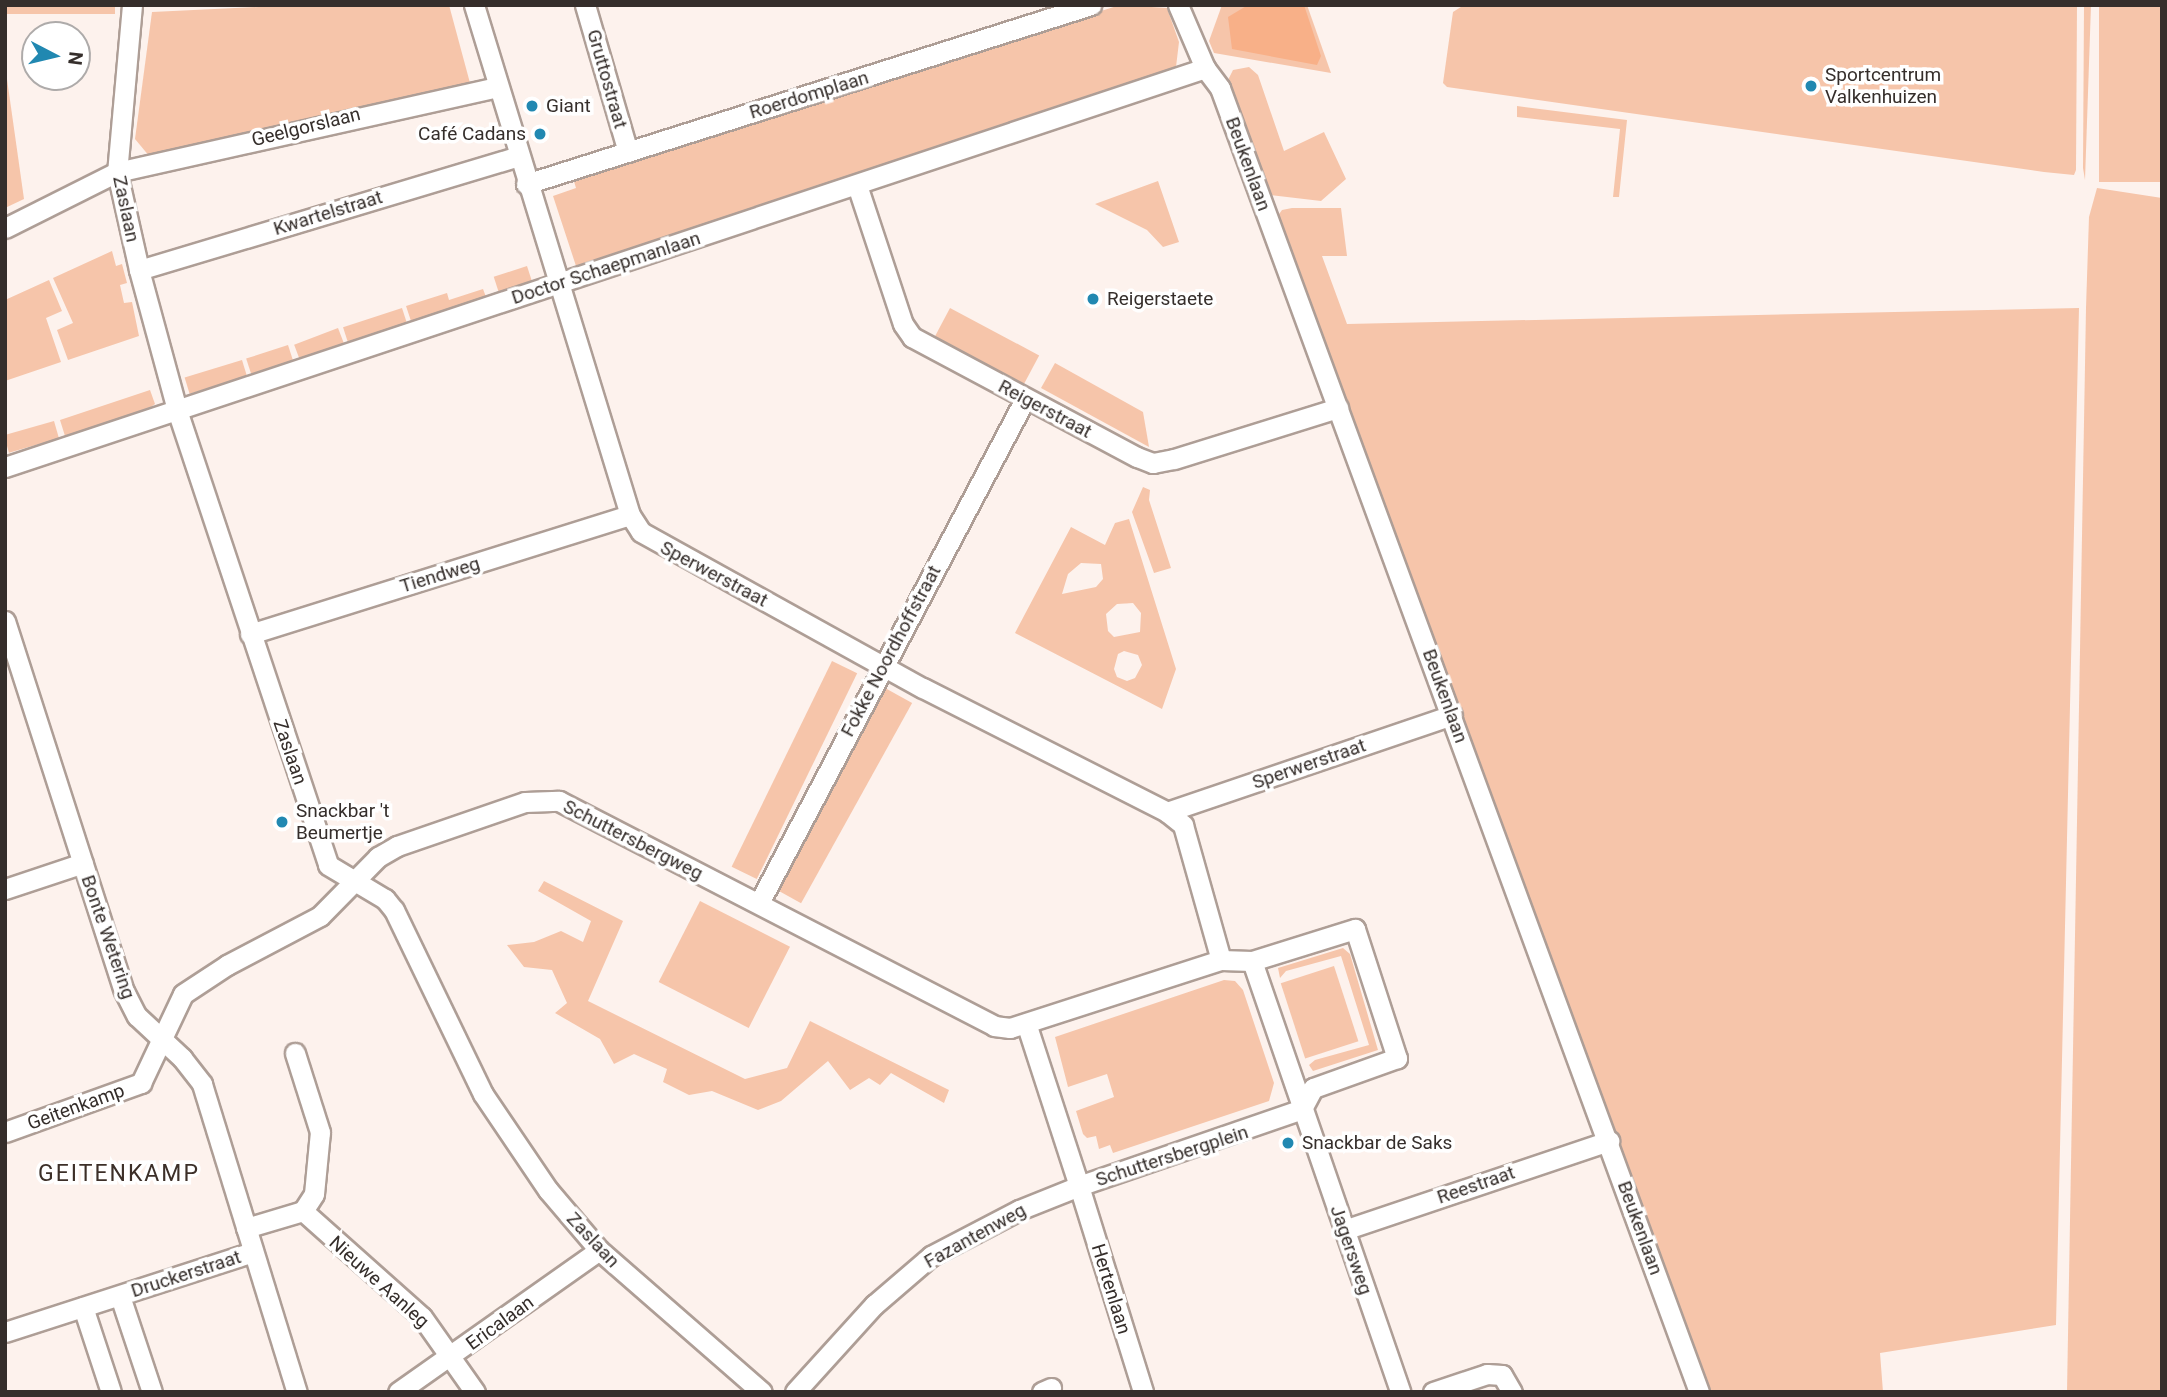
<!DOCTYPE html>
<meta charset="utf-8">
<style>
body{margin:0}
#map{position:relative;width:2167px;height:1397px;overflow:hidden;background:#fdf2ed;font-family:Roboto,sans-serif}
div>[style]{position:absolute}
.green>*{inset:0;background:#f6c5aa;transform-origin:0 0}
.water>*{inset:0;background:#f8b088}
.roads{filter:drop-shadow(2px 0 #ae9e96) drop-shadow(-2px 0 #ae9e96) drop-shadow(0 2px #ae9e96) drop-shadow(0 -2px #ae9e96)}
.minor>*{height:19px;margin:-9.5px;padding:0 9.5px;transform-origin:9.5px;border-radius:9.5px;background:#fff}
.dots>*{width:19px;height:19px;translate:-50% -50%;box-sizing:border-box;border:4px solid #fff;border-radius:50%}
span{translate:-50% -50%;white-space:nowrap;text-align:center;line-height:1.15;-webkit-text-stroke:7px #fff;paint-order:stroke}
.poi-label{font-size:19px;color:#352e2b}
.left{translate:0 -50%;text-align:left}
.right{translate:-100% -50%;text-align:right}
.street-label{font-size:19px;color:#352e2b}
.quarter-label{font-size:23px;color:#3c2f28;letter-spacing:2px}
.frame{position:absolute;inset:0;border:7px solid #352e2b;pointer-events:none}
.north{position:absolute;left:21px;top:21px;width:70px;height:70px;box-sizing:border-box;background:#fff;border:2px solid #aeabaa;border-radius:50%;rotate:97deg;font-size:19px;font-weight:700;line-height:28px;text-align:center;color:#352e2b}
.north::after{content:'';display:block;margin:auto;width:24px;height:32px;background:#2188b1;clip-path:polygon(50% 0,100% 100%,50% 72%,0 100%)}
</style>
<div id="map">
<div class="green">
<i style="left:5px;top:5px;width:110px;height:9px"></i>
<i style="clip-path:polygon(300px 5px,449px 5px,470px 83px,150px 157px,135px 139px,152px 12px)"></i>
<i style="clip-path:polygon(1120px 5px,1167px 8px,1179px 42px,1176px 67px,576px 266px,553px 196px,576px 188px,573px 178px)"></i>
<i style="clip-path:polygon(1222px 5px,1307px 5px,1331px 73px,1214px 53px,1209px 41px)"></i>
<i style="clip-path:polygon(1464px 5px,2077px 5px,2076px 170px,2074px 175px,2044px 172px,1447px 87px,1443px 83px,1453px 12px)"></i>
<i style="clip-path:polygon(2084px 5px,2091px 5px,2085px 180px,2083px 168px)"></i>
<i style="left:2099px;top:5px;width:63px;height:177px"></i>
<i style="clip-path:polygon(5px 65px,24px 199px,5px 208px)"></i>
<i style="clip-path:polygon(1249px 67px,1258px 75px,1284px 151px,1324px 132px,1346px 179px,1321px 201px,1270px 195px,1228px 80px,1233px 70px)"></i>
<i style="clip-path:polygon(1517px 106px,1627px 120px,1619px 197px,1613px 197px,1620px 129px,1517px 117px)"></i>
<i style="clip-path:polygon(1158px 181px,1179px 242px,1163px 247px,1147px 230px,1095px 204px)"></i>
<i style="clip-path:polygon(2097px 188px,2162px 198px,2162px 1392px,2067px 1392px,2086px 308px,2089px 217px)"></i>
<i style="clip-path:polygon(1292px 208px,1341px 208px,1347px 256px,1322px 256px,1347px 324px,2079px 308px,2056px 1325px,1880px 1353px,1883px 1392px,1710px 1392px,1277px 217px,1282px 210px)"></i>
<i style="clip-path:polygon(112px 251px,116px 266px,122px 264px,127px 283px,120px 285px,124px 303px,132px 302px,139px 336px,68px 360px,57px 330px,73px 323px,53px 278px)"></i>
<i style="left:527px;top:266px;width:16px;height:35px;rotate:72deg"></i>
<i style="clip-path:polygon(49px 280px,62px 311px,46px 318px,61px 362px,5px 381px,5px 300px)"></i>
<i style="clip-path:polygon(483px 289px,486px 297px,411px 321px,406px 306px,447px 293px,449px 300px)"></i>
<i style="left:402px;top:308px;width:16px;height:62px;rotate:72deg"></i>
<i style="left:950px;top:308px;width:101px;height:33px;rotate:28deg"></i>
<i style="left:338px;top:328px;width:17px;height:47px;rotate:69deg"></i>
<i style="left:288px;top:345px;width:16px;height:44px;rotate:72deg"></i>
<i style="left:242px;top:360px;width:17px;height:60px;rotate:73deg"></i>
<i style="clip-path:polygon(1055px 363px,1143px 412px,1149px 447px,1041px 388px)"></i>
<i style="clip-path:polygon(150px 390px,155px 404px,151px 407px,65px 436px,60px 420px)"></i>
<i style="left:54px;top:421px;width:18px;height:52px;rotate:74deg"></i>
<i style="clip-path:polygon(1143px 487px,1150px 490px,1149px 500px,1171px 568px,1154px 573px,1132px 512px)"></i>
<i style="clip-path:polygon(evenodd,1129px 519px,1176px 669px,1162px 709px,1015px 633px,1071px 527px,1105px 545px,1115px 523px,1129px 519px,1081px 563px,1101px 564px,1103px 579px,1096px 587px,1062px 594px,1068px 574px,1081px 563px,1129px 519px,1133px 603px,1141px 613px,1140px 632px,1114px 637px,1108px 631px,1106px 614px,1117px 604px,1133px 603px,1129px 519px,1124px 651px,1138px 655px,1142px 665px,1135px 678px,1127px 681px,1117px 677px,1114px 669px,1118px 654px,1124px 651px)"></i>
<i style="left:832px;top:661px;width:28px;height:229px;rotate:26deg"></i>
<i style="left:885px;top:688px;width:31px;height:229px;rotate:29deg"></i>
<i style="clip-path:polygon(544px 881px,623px 921px,588px 1001px,745px 1079px,787px 1068px,810px 1021px,949px 1090px,944px 1103px,891px 1073px,880px 1085px,869px 1078px,850px 1090px,828px 1061px,781px 1101px,758px 1110px,712px 1091px,689px 1095px,663px 1082px,667px 1069px,634px 1054px,614px 1064px,600px 1039px,555px 1013px,567px 1003px,552px 970px,524px 967px,507px 945px,534px 942px,561px 931px,583px 942px,591px 921px,538px 891px)"></i>
<i style="left:700px;top:901px;width:101px;height:91px;rotate:27deg"></i>
<i style="clip-path:polygon(1343px 948px,1350px 954px,1378px 1050px,1313px 1071px,1309px 1065px,1315px 1060px,1369px 1045px,1341px 956px,1286px 971px,1280px 978px,1278px 968px)"></i>
<i style="left:1334px;top:966px;width:79px;height:56px;rotate:72deg"></i>
<i style="clip-path:polygon(1224px 980px,1235px 981px,1243px 990px,1274px 1083px,1269px 1101px,1113px 1153px,1110px 1145px,1099px 1149px,1096px 1136px,1087px 1138px,1083px 1134px,1076px 1111px,1114px 1097px,1107px 1074px,1068px 1087px,1055px 1037px)"></i>
</div>
<div class="water">
<i style="clip-path:polygon(1248px 5px,1304px 5px,1321px 56px,1317px 65px,1232px 49px,1228px 17px)"></i>
</div>
<div class="roads">
<div class="minor">
<i style="left:132px;top:5px;width:168px;rotate:95.1deg"></i>
<i style="left:117px;top:172px;width:100px;rotate:77.3deg"></i>
<i style="left:139px;top:270px;width:145px;rotate:74.8deg"></i>
<i style="left:177px;top:410px;width:479px;rotate:71.6deg"></i>
<i style="left:328px;top:865px;width:66px;rotate:30.8deg"></i>
<i style="left:385px;top:899px;width:14px;rotate:51deg"></i>
<i style="left:394px;top:910px;width:204px;rotate:64.2deg"></i>
<i style="left:483px;top:1094px;width:116px;rotate:55.9deg"></i>
<i style="left:548px;top:1190px;width:79px;rotate:49.6deg"></i>
<i style="left:599px;top:1250px;width:216px;rotate:41.1deg"></i>
<i style="left:474px;top:5px;width:533px;rotate:72.99deg"></i>
<i style="left:630px;top:515px;width:20px;rotate:57deg"></i>
<i style="left:641px;top:532px;width:322px;rotate:29deg"></i>
<i style="left:923px;top:688px;width:274px;rotate:26.9deg"></i>
<i style="left:1167px;top:812px;width:21px;rotate:39deg"></i>
<i style="left:1183px;top:825px;width:140px;rotate:74.3deg"></i>
<i style="left:585px;top:5px;width:153px;rotate:73.7deg"></i>
<i style="left:1178px;top:5px;width:69px;rotate:66.8deg"></i>
<i style="left:1205px;top:68px;width:25px;rotate:53deg"></i>
<i style="left:1220px;top:88px;width:1389px;rotate:69.83deg"></i>
<i style="left:526px;top:184px;width:593px;rotate:-17.58deg"></i>
<i style="left:857px;top:185px;width:146px;rotate:71.7deg"></i>
<i style="left:903px;top:324px;width:16px;rotate:55deg"></i>
<i style="left:912px;top:337px;width:255px;rotate:28.1deg"></i>
<i style="left:1137px;top:457px;width:17px;rotate:21deg"></i>
<i style="left:1153px;top:463px;width:21px;rotate:-11deg"></i>
<i style="left:1174px;top:459px;width:172px;rotate:-17.3deg"></i>
<i style="left:5px;top:228px;width:125px;rotate:-26.6deg"></i>
<i style="left:117px;top:172px;width:388px;rotate:-12.6deg"></i>
<i style="left:139px;top:270px;width:396px;rotate:-16.7deg"></i>
<i style="left:5px;top:467px;width:1265px;rotate:-18.39deg"></i>
<i style="left:5px;top:621px;width:389px;rotate:72.2deg"></i>
<i style="left:124px;top:991px;width:28px;rotate:63deg"></i>
<i style="left:137px;top:1016px;width:62px;rotate:43deg"></i>
<i style="left:182px;top:1058px;width:33px;rotate:52deg"></i>
<i style="left:202px;top:1084px;width:322px;rotate:72.9deg"></i>
<i style="left:250px;top:634px;width:398px;rotate:-17.4deg"></i>
<i style="left:1167px;top:812px;width:301px;rotate:-18.8deg"></i>
<i style="left:5px;top:889px;width:82px;rotate:-18.4deg"></i>
<i style="left:759px;top:903px;width:570px;rotate:-62.18deg"></i>
<i style="left:1252px;top:961px;width:456px;rotate:71deg"></i>
<i style="left:5px;top:1132px;width:145px;rotate:-19.8deg"></i>
<i style="left:141px;top:1083px;width:98px;rotate:-64.7deg"></i>
<i style="left:183px;top:994px;width:53px;rotate:-33.4deg"></i>
<i style="left:227px;top:965px;width:105px;rotate:-27.8deg"></i>
<i style="left:320px;top:916px;width:83px;rotate:-45.5deg"></i>
<i style="left:378px;top:857px;width:22px;rotate:-30deg"></i>
<i style="left:397px;top:846px;width:135px;rotate:-19deg"></i>
<i style="left:525px;top:802px;width:34px;rotate:-2deg"></i>
<i style="left:559px;top:801px;width:490px;rotate:27.3deg"></i>
<i style="left:994px;top:1026px;width:16px;rotate:7deg"></i>
<i style="left:1010px;top:1028px;width:222px;rotate:-17.9deg"></i>
<i style="left:1221px;top:960px;width:31px;rotate:2deg"></i>
<i style="left:1252px;top:961px;width:108px;rotate:-17.3deg"></i>
<i style="left:1355px;top:929px;width:136px;rotate:72deg"></i>
<i style="left:1397px;top:1058px;width:89px;rotate:160.3deg"></i>
<i style="left:1313px;top:1088px;width:24px;rotate:118deg"></i>
<i style="left:1302px;top:1109px;width:236px;rotate:161deg"></i>
<i style="left:1079px;top:1186px;width:171px;rotate:-108deg"></i>
<i style="left:303px;top:1211px;width:159px;rotate:41.7deg"></i>
<i style="left:422px;top:1317px;width:92px;rotate:54.8deg"></i>
<i style="left:246px;top:1228px;width:59px;rotate:-16.6deg"></i>
<i style="left:303px;top:1211px;width:20px;rotate:-57deg"></i>
<i style="left:314px;top:1194px;width:62px;rotate:-84.5deg"></i>
<i style="left:320px;top:1132px;width:83px;rotate:-107.6deg"></i>
<i style="left:1344px;top:1230px;width:280px;rotate:-18.6deg"></i>
<i style="left:120px;top:1296px;width:101px;rotate:71.6deg"></i>
<i style="left:83px;top:1307px;width:89px;rotate:71.8deg"></i>
<i style="left:5px;top:1332px;width:260px;rotate:-17.9deg"></i>
<i style="left:398px;top:1392px;width:246px;rotate:-35.2deg"></i>
<i style="left:795px;top:1392px;width:118px;rotate:-47.8deg"></i>
<i style="left:874px;top:1305px;width:75px;rotate:-40.7deg"></i>
<i style="left:931px;top:1256px;width:99px;rotate:-27.6deg"></i>
<i style="left:1019px;top:1210px;width:65px;rotate:-21.8deg"></i>
<i style="left:1079px;top:1186px;width:216px;rotate:72.7deg"></i>
<i style="left:1042px;top:1392px;width:10px;rotate:-24deg"></i>
<i style="left:1433px;top:1392px;width:57px;rotate:-18.4deg"></i>
<i style="left:1487px;top:1374px;width:15px;rotate:4deg"></i>
<i style="left:1502px;top:1375px;width:20px;rotate:60deg"></i>
</div>
</div>
<div class="dots">
<i style="left:1811px;top:86px;background:#2188b1"></i>
<i style="left:532px;top:106px;background:#2188b1"></i>
<i style="left:540px;top:134px;background:#2188b1"></i>
<i style="left:1093px;top:299px;background:#2188b1"></i>
<i style="left:282px;top:822px;background:#2188b1"></i>
<i style="left:1288px;top:1143px;background:#2188b1"></i>
</div>
<div class="poi-label">
<span class="left" style="left:1825px;top:86px">Sportcentrum<br>Valkenhuizen</span>
<span class="left" style="left:546px;top:106px">Giant</span>
<span class="right" style="left:526px;top:134px">Café Cadans</span>
<span class="left" style="left:1107px;top:299px">Reigerstaete</span>
<span class="left" style="left:296px;top:822px">Snackbar 't<br>Beumertje</span>
<span class="left" style="left:1302px;top:1143px">Snackbar de Saks</span>
</div>
<div class="street-label">
<span style="left:607px;top:79px;rotate:74deg">Gruttostraat</span>
<span style="left:809px;top:95px;rotate:-17deg">Roerdomplaan</span>
<span style="left:306px;top:127px;rotate:-14deg">Geelgorslaan</span>
<span style="left:1248px;top:164px;rotate:70deg">Beukenlaan</span>
<span style="left:126px;top:209px;rotate:78deg">Zaslaan</span>
<span style="left:328px;top:213px;rotate:-17deg">Kwartelstraat</span>
<span style="left:606px;top:268px;rotate:-18deg">Doctor Schaepmanlaan</span>
<span style="left:1045px;top:409px;rotate:28deg">Reigerstraat</span>
<span style="left:714px;top:574px;rotate:28deg">Sperwerstraat</span>
<span style="left:440px;top:575px;rotate:-17deg">Tiendweg</span>
<span style="left:891px;top:651px;rotate:-62deg">Fokke Noordhoffstraat</span>
<span style="left:1445px;top:696px;rotate:70deg">Beukenlaan</span>
<span style="left:290px;top:752px;rotate:71deg">Zaslaan</span>
<span style="left:1309px;top:764px;rotate:-19deg">Sperwerstraat</span>
<span style="left:633px;top:840px;rotate:27deg">Schuttersbergweg</span>
<span style="left:108px;top:937px;rotate:71deg">Bonte Wetering</span>
<span style="left:76px;top:1107px;rotate:-20deg">Geitenkamp</span>
<span style="left:1172px;top:1156px;rotate:-18deg">Schuttersbergplein</span>
<span style="left:1476px;top:1185px;rotate:-19deg">Reestraat</span>
<span style="left:1640px;top:1228px;rotate:70deg">Beukenlaan</span>
<span style="left:975px;top:1236px;rotate:-29deg">Fazantenweg</span>
<span style="left:593px;top:1240px;rotate:47deg">Zaslaan</span>
<span style="left:1351px;top:1250px;rotate:71deg">Jagersweg</span>
<span style="left:186px;top:1274px;rotate:-18deg">Druckerstraat</span>
<span style="left:379px;top:1282px;rotate:42deg">Nieuwe Aanleg</span>
<span style="left:1111px;top:1289px;rotate:73deg">Hertenlaan</span>
<span style="left:500px;top:1323px;rotate:-36deg">Ericalaan</span>
</div>
<div class="quarter-label">
<span style="left:119px;top:1174px">GEITENKAMP</span>
</div>
<div class="frame"></div>
<div class="north">N</div>
</div>
